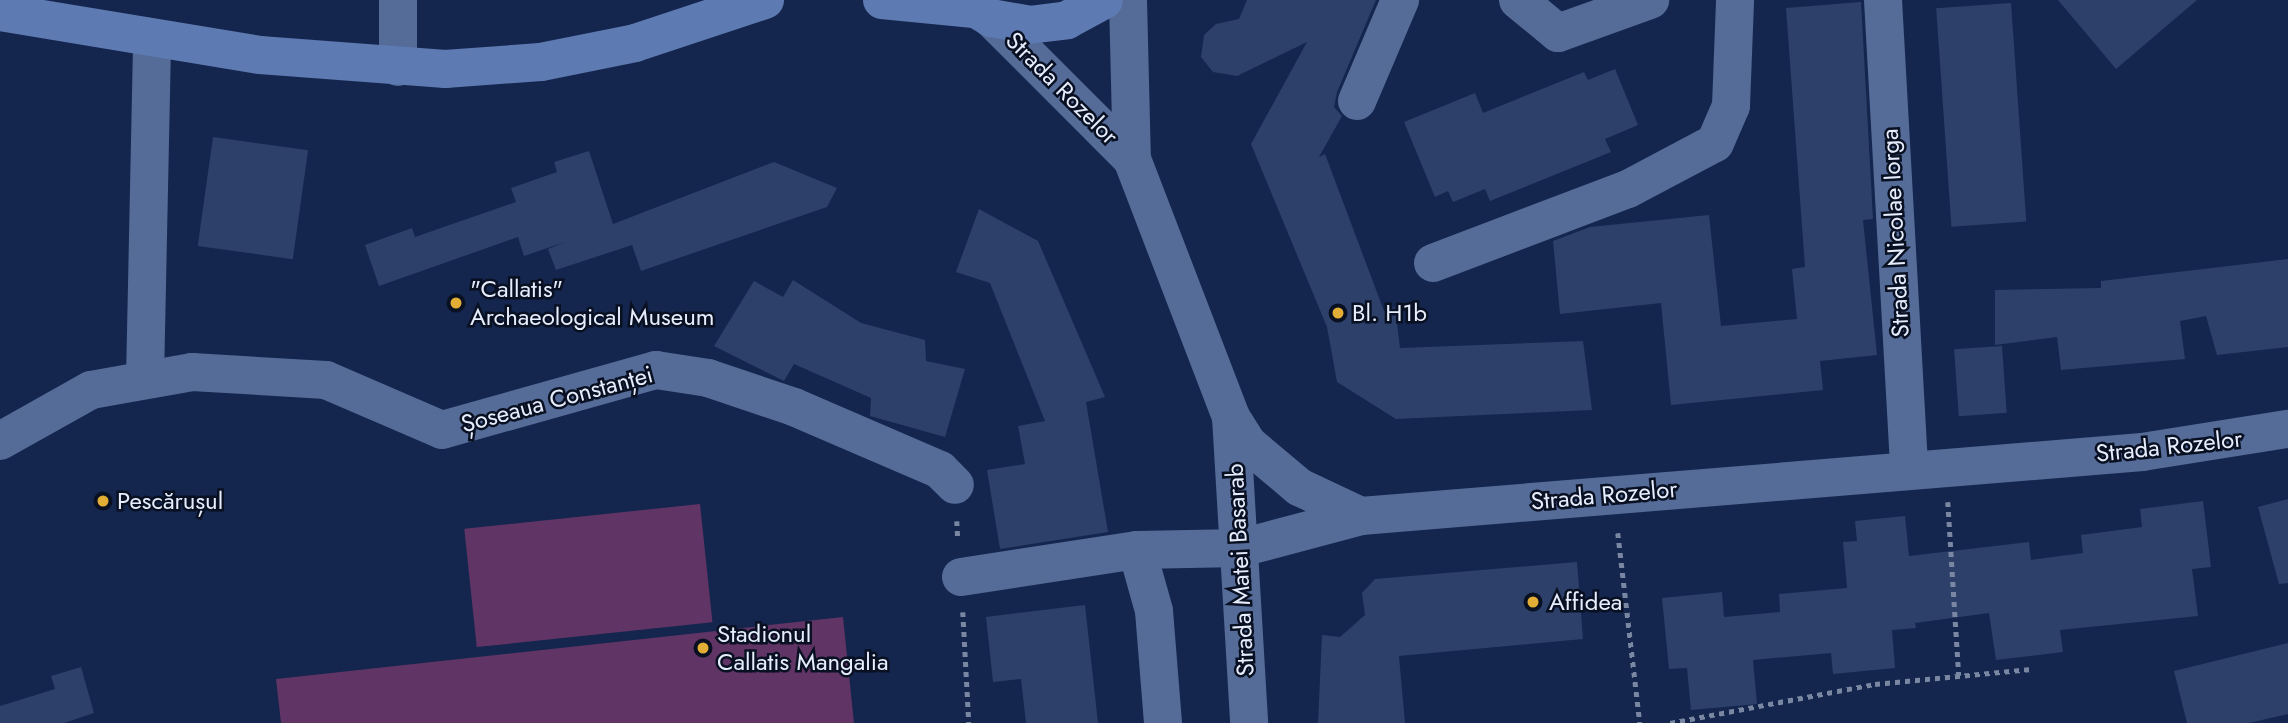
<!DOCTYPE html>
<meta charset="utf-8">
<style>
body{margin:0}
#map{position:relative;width:2288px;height:723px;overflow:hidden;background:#14264d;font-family:Jost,sans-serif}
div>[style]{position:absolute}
.green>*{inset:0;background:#603465;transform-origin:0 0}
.building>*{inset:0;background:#2c406a;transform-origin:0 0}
.path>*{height:4.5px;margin-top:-2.25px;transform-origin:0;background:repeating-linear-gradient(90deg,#7a87a3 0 5px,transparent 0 10px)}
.minor>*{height:38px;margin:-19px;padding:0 19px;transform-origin:19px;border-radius:19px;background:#556b98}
.major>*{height:38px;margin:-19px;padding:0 19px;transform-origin:19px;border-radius:19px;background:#5e7ab2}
.dots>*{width:19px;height:19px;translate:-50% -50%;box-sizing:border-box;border:4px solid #081022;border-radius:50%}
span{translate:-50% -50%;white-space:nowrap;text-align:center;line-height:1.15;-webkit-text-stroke:5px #081022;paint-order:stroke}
.street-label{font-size:24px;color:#e6eefe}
.poi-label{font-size:24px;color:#e6eefe}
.left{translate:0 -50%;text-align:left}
</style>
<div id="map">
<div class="green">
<i style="left:700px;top:504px;width:119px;height:237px;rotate:84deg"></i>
<i style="clip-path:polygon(843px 617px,854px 723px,281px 723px,276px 679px)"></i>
</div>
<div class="building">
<i style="clip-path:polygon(1247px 0,1376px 0,1337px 92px,1334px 107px,1342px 116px,1319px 157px,1325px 154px,1384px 311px,1395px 307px,1400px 348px,1583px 341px,1592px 410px,1396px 419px,1337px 382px,1327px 327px,1251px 144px,1307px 42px,1237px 76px,1213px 72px,1201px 57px,1204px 35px,1216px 24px,1239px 19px)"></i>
<i style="clip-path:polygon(2058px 0,2197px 0,2116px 69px)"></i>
<i style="clip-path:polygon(1861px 2px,1873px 219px,1863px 220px,1877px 355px,1820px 361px,1823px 390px,1671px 405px,1661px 303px,1560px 314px,1553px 241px,1590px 227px,1709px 215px,1721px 326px,1797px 319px,1792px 269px,1805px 267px,1786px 8px)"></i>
<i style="left:2011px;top:3px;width:219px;height:75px;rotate:86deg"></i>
<i style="clip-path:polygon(1615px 69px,1638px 125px,1605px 139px,1611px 152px,1490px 201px,1485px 189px,1453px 202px,1448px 191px,1435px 197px,1404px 122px,1475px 93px,1483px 113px,1584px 72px,1588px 80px)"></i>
<i style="left:213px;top:137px;width:96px;height:110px;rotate:8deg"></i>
<i style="clip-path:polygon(589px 151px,613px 224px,774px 162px,837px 188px,827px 207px,641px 271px,632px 245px,556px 270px,548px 249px,565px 242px,524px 256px,518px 237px,379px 286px,365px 245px,412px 228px,415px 237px,516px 202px,511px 188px,557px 172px,554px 162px)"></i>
<i style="clip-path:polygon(979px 209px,1038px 241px,1105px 397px,1086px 402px,1108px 532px,1000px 549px,987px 470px,1025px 464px,1018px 426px,1045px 421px,990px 283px,956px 272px)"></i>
<i style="clip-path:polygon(2288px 259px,2288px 347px,2217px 355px,2206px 316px,2180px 321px,2185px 359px,2061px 370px,2057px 337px,1995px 345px,1995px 290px,2101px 288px,2101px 281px)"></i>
<i style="clip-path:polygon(793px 280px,861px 323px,925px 340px,926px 361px,965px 369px,945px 437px,870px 416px,871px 398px,794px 364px,784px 381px,714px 346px,754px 281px,783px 297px)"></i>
<i style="left:2002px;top:346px;width:67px;height:48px;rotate:86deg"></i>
<i style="clip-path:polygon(2288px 499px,2288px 583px,2279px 584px,2258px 507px)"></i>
<i style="clip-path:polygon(2203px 501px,2211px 567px,2192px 569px,2198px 616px,2060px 630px,2063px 652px,1996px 660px,1989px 613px,1915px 623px,1916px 628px,1892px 630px,1895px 668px,1833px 674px,1831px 653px,1753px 660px,1757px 704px,1691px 710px,1687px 668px,1669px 669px,1662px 598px,1722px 592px,1724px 617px,1780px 612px,1779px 594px,1847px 588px,1843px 542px,1857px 541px,1855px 521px,1905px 516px,1909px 556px,2029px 542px,2031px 560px,2083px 553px,2081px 535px,2142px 527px,2140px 509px)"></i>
<i style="clip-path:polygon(1577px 562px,1583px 639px,1399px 656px,1405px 723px,1318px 723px,1322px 635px,1340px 637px,1365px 615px,1362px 593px,1375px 579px)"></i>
<i style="clip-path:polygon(1085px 605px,1098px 723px,1026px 723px,1021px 679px,993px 682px,986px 617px)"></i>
<i style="clip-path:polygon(2288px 643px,2288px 714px,2249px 723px,2187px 723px,2174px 671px)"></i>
<i style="clip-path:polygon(81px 667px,94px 713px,64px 723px,0 723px,0 706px,55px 689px,51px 676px)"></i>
</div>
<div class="path">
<i style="left:1948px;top:502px;width:174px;rotate:86.4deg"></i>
<i style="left:957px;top:521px;width:19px;rotate:87deg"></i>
<i style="left:1618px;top:533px;width:191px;rotate:83.4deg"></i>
<i style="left:963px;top:612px;width:111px;rotate:86.9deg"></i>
<i style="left:1670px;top:723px;width:209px;rotate:-10.8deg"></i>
<i style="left:1875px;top:684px;width:157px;rotate:-5.5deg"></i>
</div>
<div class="minor">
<i style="left:1128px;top:0;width:159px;rotate:88.6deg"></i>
<i style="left:1132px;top:159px;width:276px;rotate:69deg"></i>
<i style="left:1231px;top:417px;width:32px;rotate:58deg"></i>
<i style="left:1248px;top:444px;width:67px;rotate:40.1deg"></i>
<i style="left:1299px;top:487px;width:68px;rotate:25.1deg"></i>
<i style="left:1361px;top:516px;width:784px;rotate:-4.68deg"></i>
<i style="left:2142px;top:452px;width:148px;rotate:-9deg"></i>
<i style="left:1518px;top:0;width:52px;rotate:39.5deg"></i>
<i style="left:1558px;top:33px;width:98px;rotate:-19.7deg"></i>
<i style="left:1883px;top:0;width:468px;rotate:86.8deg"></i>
<i style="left:991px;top:18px;width:199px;rotate:45deg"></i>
<i style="left:398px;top:67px;width:67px;rotate:-90deg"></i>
<i style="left:1357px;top:101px;width:110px;rotate:-66.9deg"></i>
<i style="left:1433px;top:263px;width:209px;rotate:-20.8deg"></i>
<i style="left:1628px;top:189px;width:98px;rotate:-27.9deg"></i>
<i style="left:1715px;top:143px;width:40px;rotate:-66.6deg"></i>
<i style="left:1731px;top:106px;width:106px;rotate:-87.8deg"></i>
<i style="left:145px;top:380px;width:341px;rotate:-88.8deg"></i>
<i style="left:1231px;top:417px;width:307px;rotate:86.6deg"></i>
<i style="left:0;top:441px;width:104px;rotate:-29.3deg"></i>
<i style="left:91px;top:390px;width:103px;rotate:-10.1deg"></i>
<i style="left:192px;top:372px;width:134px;rotate:3.4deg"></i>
<i style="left:326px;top:380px;width:126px;rotate:23.3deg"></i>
<i style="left:442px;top:430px;width:222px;rotate:-15.7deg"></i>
<i style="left:656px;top:370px;width:53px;rotate:8.7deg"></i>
<i style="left:708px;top:378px;width:91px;rotate:18.6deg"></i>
<i style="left:794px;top:407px;width:159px;rotate:23.3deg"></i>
<i style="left:940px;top:470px;width:21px;rotate:45deg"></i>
<i style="left:1137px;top:550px;width:63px;rotate:74.4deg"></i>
<i style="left:1154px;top:611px;width:112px;rotate:85.4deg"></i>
<i style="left:961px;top:577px;width:178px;rotate:-8.7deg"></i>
<i style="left:1137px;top:550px;width:104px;rotate:-1.1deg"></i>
<i style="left:1241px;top:548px;width:124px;rotate:-14.9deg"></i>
</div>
<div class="major">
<i style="left:882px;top:0;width:90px;rotate:5.7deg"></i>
<i style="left:961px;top:0;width:35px;rotate:31deg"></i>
<i style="left:991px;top:18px;width:39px;rotate:10deg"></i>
<i style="left:1029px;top:25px;width:38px;rotate:-7deg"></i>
<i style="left:1067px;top:20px;width:42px;rotate:-28.4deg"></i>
<i style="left:0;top:12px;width:264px;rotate:9.4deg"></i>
<i style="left:260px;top:55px;width:186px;rotate:4.3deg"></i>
<i style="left:445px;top:69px;width:96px;rotate:-4.2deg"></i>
<i style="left:541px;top:62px;width:96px;rotate:-11.4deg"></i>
<i style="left:635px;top:43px;width:137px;rotate:-18.3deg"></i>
</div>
<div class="dots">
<i style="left:456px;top:303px;background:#e3ae35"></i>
<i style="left:1338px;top:313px;background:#e3ae35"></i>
<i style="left:103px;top:501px;background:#e3ae35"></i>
<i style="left:1533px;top:602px;background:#e3ae35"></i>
<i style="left:703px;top:648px;background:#e3ae35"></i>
</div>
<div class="street-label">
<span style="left:1062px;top:88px;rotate:45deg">Strada Rozelor</span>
<span style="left:1895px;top:233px;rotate:-93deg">Strada Nicolae Iorga</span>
<span style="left:557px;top:399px;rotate:-15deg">Șoseaua Constanței</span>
<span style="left:2169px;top:446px;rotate:-6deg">Strada Rozelor</span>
<span style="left:1604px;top:495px;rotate:-5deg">Strada Rozelor</span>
<span style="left:1240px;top:570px;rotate:-93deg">Strada Matei Basarab</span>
</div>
<div class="poi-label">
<span class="left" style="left:470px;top:303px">"Callatis"<br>Archaeological Museum</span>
<span class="left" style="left:1352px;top:313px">Bl. H1b</span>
<span class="left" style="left:117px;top:501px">Pescărușul</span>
<span class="left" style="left:1549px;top:602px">Affidea</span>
<span class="left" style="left:717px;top:648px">Stadionul<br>Callatis Mangalia</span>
</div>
</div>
